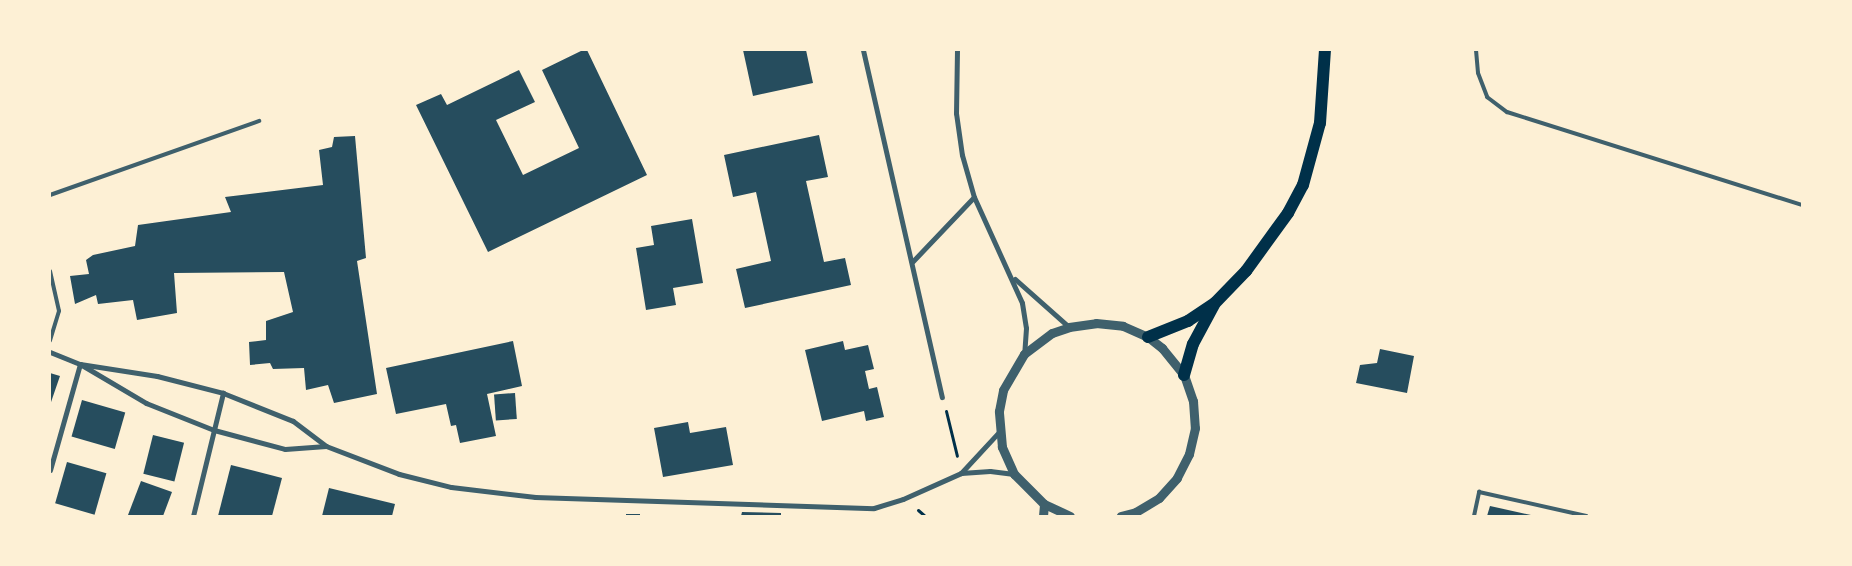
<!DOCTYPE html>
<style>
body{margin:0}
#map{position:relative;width:1852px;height:566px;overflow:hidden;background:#fdf0d5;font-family:Signika,sans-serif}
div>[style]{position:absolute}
.building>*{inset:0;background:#264d5e;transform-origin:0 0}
.path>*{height:3px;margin:-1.5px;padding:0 1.5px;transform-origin:1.5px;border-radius:1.5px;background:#003049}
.service>*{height:4px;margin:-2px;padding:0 2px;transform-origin:2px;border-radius:2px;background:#3f606c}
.minor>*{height:5px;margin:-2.5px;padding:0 2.5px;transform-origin:2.5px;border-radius:2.5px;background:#3f606c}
.tertiary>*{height:9px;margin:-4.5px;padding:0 4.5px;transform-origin:4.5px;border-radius:4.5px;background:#3f606c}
.primary>*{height:12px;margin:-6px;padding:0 6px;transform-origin:6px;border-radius:6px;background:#003049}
span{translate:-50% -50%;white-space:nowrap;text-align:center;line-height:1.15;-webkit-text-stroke:4px #fdf0d5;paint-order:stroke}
.frame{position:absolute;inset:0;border:51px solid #fdf0d5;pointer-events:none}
</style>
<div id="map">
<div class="building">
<i style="clip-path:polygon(583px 50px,587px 50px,647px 175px,488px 252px,416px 105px,441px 94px,447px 105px,519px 70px,535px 102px,496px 120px,523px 175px,579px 148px,542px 70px)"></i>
<i style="clip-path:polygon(743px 50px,806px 50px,813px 83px,753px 96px)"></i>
<i style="clip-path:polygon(819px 135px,828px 177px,806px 181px,824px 262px,845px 258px,851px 285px,745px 308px,736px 269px,771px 261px,756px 192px,733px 197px,724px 155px)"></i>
<i style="clip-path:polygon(355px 136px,366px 258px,357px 261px,377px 394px,334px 403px,328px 385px,306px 390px,304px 368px,273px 369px,270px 363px,250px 365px,249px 342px,266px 340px,266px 321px,293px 312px,284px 272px,174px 273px,177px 313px,137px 320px,133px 300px,98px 304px,96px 295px,75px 304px,70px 276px,89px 274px,86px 260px,93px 255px,135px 246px,138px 225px,231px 212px,225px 197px,323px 185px,319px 150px,332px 147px,334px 137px)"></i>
<i style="clip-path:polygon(692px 219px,703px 283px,673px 288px,676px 305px,646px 310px,636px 248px,654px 245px,651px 226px)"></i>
<i style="clip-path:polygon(513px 341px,522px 386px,487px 394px,496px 436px,460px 443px,456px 425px,451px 426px,446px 404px,396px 414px,386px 368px)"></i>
<i style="clip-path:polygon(843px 341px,845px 350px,868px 345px,874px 369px,865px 371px,869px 389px,877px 387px,884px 417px,866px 421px,864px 411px,822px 421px,805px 350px)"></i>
<i style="clip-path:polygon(1380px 349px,1414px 356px,1407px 393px,1356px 383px,1360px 365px,1377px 363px)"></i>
<i style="clip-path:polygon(50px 373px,60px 376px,50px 405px)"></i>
<i style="left:515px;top:393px;width:26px;height:21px;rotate:86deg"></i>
<i style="left:82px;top:400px;width:45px;height:38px;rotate:16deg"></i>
<i style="clip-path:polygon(688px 422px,690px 433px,726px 427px,733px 465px,663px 477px,654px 428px)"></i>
<i style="left:153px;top:435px;width:32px;height:40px;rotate:14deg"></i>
<i style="left:67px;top:462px;width:41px;height:43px;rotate:16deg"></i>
<i style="clip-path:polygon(231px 465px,282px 478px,272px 516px,218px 516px)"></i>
<i style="clip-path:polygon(141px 481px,172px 492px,163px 516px,128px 515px)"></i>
<i style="clip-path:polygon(329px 488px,395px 504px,392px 516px,322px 516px)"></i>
<i style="clip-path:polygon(1490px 506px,1531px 515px,1531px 516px,1487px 516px)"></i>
<i style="clip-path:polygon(742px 512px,781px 513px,781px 516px,741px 516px)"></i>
<i style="left:626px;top:514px;width:14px;height:2px"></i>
</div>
<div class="path">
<i style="left:946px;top:411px;width:46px;rotate:76.3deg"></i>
<i style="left:918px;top:510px;width:9px;rotate:41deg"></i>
</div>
<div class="service">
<i style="left:1476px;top:50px;width:23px;rotate:85deg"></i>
<i style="left:1478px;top:73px;width:26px;rotate:69deg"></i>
<i style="left:1487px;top:97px;width:25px;rotate:37deg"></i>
<i style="left:1507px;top:112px;width:309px;rotate:17.5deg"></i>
<i style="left:50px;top:195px;width:222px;rotate:-19.5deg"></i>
<i style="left:50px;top:271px;width:41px;rotate:77.3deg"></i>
<i style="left:59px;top:311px;width:31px;rotate:107deg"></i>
<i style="left:1474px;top:516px;width:25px;rotate:-78deg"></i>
<i style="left:1479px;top:492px;width:110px;rotate:12.6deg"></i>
</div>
<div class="minor">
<i style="left:863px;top:50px;width:356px;rotate:77.2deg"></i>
<i style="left:957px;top:50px;width:63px;rotate:90.9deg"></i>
<i style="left:956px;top:113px;width:42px;rotate:81.9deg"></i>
<i style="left:962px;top:155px;width:44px;rotate:74.1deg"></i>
<i style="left:974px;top:197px;width:116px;rotate:65.6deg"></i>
<i style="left:1022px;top:303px;width:25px;rotate:81deg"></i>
<i style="left:1026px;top:328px;width:26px;rotate:94deg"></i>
<i style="left:913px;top:261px;width:88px;rotate:-46.4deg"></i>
<i style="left:1015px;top:279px;width:72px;rotate:41.6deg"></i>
<i style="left:50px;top:352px;width:32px;rotate:22deg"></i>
<i style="left:80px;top:364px;width:77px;rotate:30.6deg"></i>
<i style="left:146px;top:403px;width:73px;rotate:21.7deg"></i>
<i style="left:214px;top:430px;width:73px;rotate:15deg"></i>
<i style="left:285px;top:449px;width:41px;rotate:-4.2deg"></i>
<i style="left:80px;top:364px;width:78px;rotate:8.9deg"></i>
<i style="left:157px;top:376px;width:68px;rotate:14.4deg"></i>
<i style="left:223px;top:393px;width:75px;rotate:21.8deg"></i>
<i style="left:293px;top:421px;width:41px;rotate:37.1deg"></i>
<i style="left:326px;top:446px;width:78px;rotate:21deg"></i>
<i style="left:399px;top:474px;width:54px;rotate:14deg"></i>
<i style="left:451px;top:487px;width:85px;rotate:6.8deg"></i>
<i style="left:535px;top:497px;width:339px;rotate:1.9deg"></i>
<i style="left:874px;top:508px;width:30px;rotate:-17deg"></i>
<i style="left:903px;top:499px;width:64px;rotate:-24.1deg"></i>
<i style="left:961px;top:473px;width:29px;rotate:-4deg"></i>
<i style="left:990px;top:471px;width:24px;rotate:7deg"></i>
<i style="left:50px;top:470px;width:110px;rotate:-74.2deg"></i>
<i style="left:961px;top:473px;width:56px;rotate:-47.2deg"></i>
<i style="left:193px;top:516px;width:127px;rotate:-76.3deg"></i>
</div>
<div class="tertiary">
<i style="left:1043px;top:516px;width:12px;rotate:-85deg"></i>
<i style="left:1070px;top:516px;width:29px;rotate:-155deg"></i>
<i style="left:1044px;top:504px;width:42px;rotate:-135deg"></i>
<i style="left:1014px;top:474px;width:30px;rotate:-114deg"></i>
<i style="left:1002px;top:447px;width:36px;rotate:-95deg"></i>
<i style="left:999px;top:411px;width:21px;rotate:-79deg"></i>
<i style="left:1003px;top:390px;width:42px;rotate:-59.7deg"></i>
<i style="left:1024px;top:354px;width:35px;rotate:-37deg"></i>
<i style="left:1052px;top:333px;width:18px;rotate:-19deg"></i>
<i style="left:1069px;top:327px;width:27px;rotate:-8deg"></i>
<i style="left:1096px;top:323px;width:27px;rotate:6deg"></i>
<i style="left:1123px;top:326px;width:27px;rotate:24deg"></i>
<i style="left:1148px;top:337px;width:18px;rotate:38deg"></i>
<i style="left:1162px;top:348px;width:35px;rotate:51deg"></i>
<i style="left:1184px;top:375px;width:28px;rotate:71deg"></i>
<i style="left:1193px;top:401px;width:27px;rotate:86deg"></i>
<i style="left:1195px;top:428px;width:27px;rotate:103deg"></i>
<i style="left:1189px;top:454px;width:27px;rotate:117deg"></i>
<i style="left:1177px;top:478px;width:27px;rotate:132deg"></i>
<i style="left:1159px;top:498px;width:27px;rotate:149deg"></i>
<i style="left:1136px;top:512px;width:16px;rotate:165deg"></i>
</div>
<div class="primary">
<i style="left:1148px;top:337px;width:43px;rotate:-21.8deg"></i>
<i style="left:1188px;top:321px;width:32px;rotate:-34deg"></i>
<i style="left:1215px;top:303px;width:45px;rotate:-45.9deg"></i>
<i style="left:1246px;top:271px;width:72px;rotate:-54.1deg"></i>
<i style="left:1288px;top:213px;width:32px;rotate:-62deg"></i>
<i style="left:1303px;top:185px;width:64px;rotate:-74.7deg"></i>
<i style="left:1320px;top:123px;width:73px;rotate:-86.1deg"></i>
<i style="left:1184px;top:375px;width:32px;rotate:-74deg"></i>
<i style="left:1193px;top:344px;width:44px;rotate:-61.7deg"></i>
</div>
<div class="frame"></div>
</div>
